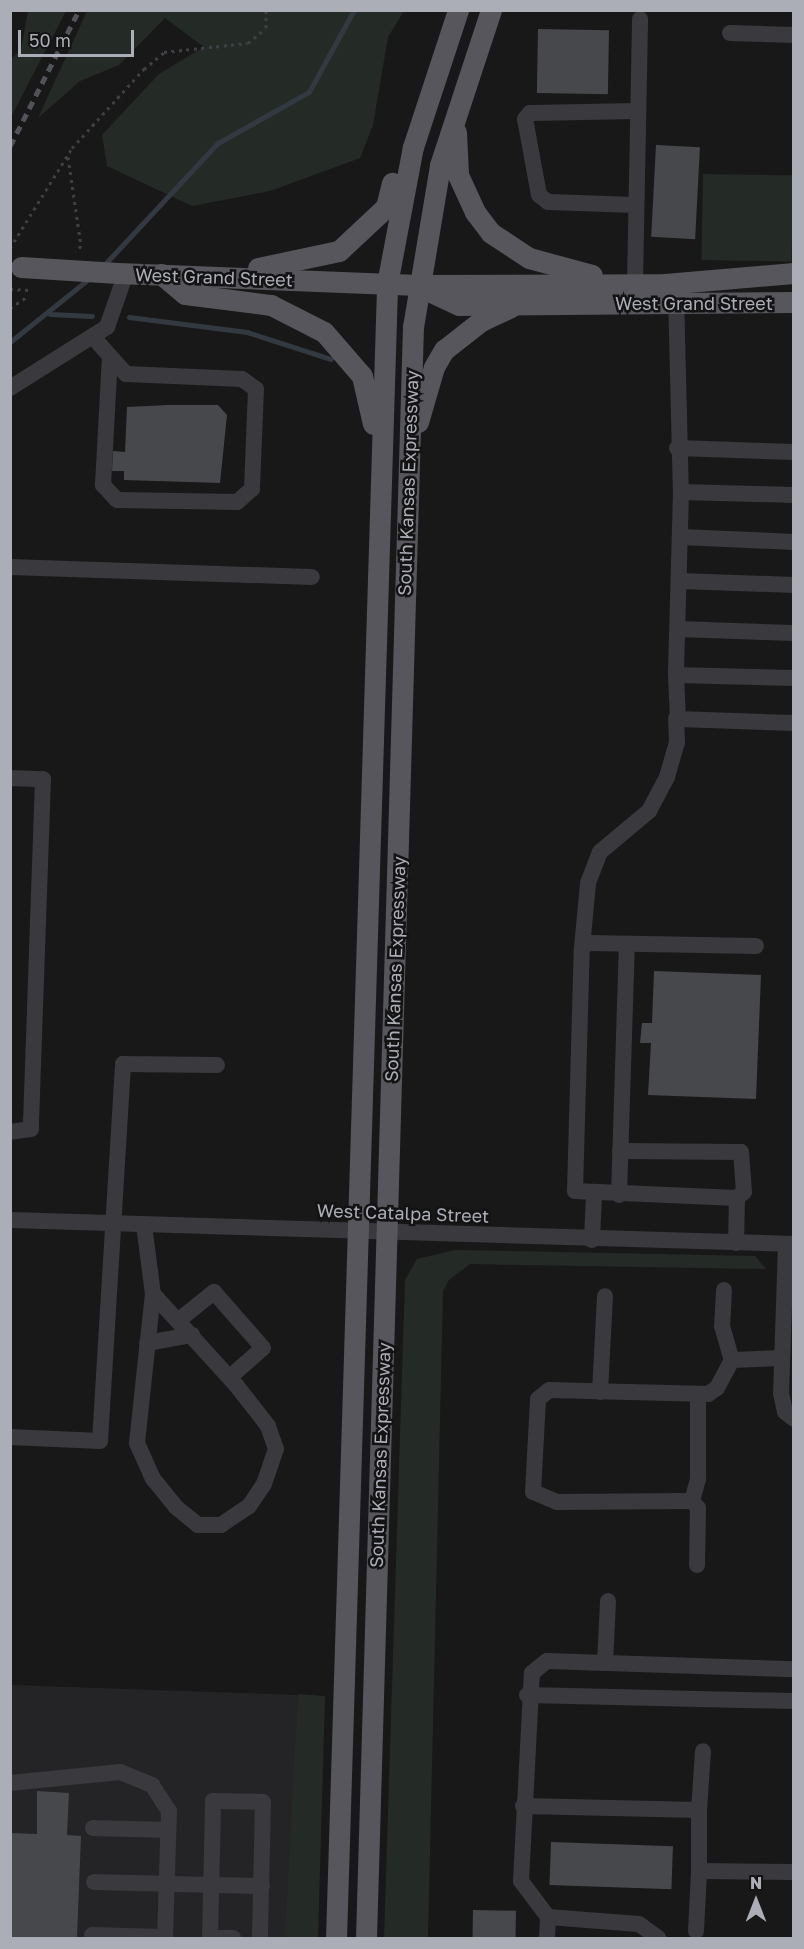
<!DOCTYPE html>
<style>
body{margin:0}
#map{position:relative;width:804px;height:1949px;overflow:hidden;background:#181819;font-family:"Golos Text",sans-serif}
div>[style]{position:absolute}
.built>*{inset:0;background:#242426;transform-origin:0 0}
.green>*{inset:0;background:#242b26;transform-origin:0 0}
.stream>*{height:4.5px;margin:-2.25px;padding:0 2.25px;transform-origin:2.25px;border-radius:2.25px;background:#333941}
.building>*{inset:0;background:#47484b;transform-origin:0 0}
.path>*{height:3px;margin-top:-1.5px;transform-origin:0;background:repeating-linear-gradient(90deg,#3f4045 0 3px,transparent 0 7.5px)}
.minor>*{height:16px;margin:-8px;padding:0 8px;transform-origin:8px;border-radius:8px;background:#39393e}
.major>*{height:21px;margin:-10.5px;padding:0 10.5px;transform-origin:10.5px;border-radius:10.5px;background:#56565c}
.rail>*{height:4.5px;margin-top:-2.25px;transform-origin:0;background:repeating-linear-gradient(90deg,#525359 0 8px,transparent 0 14px)}
.major-bridge>*{height:21px;margin:-10.5px;padding:0 10.5px;transform-origin:10.5px;border-radius:10.5px;background:#56565c}
span{translate:-50% -50%;white-space:nowrap;text-align:center;line-height:1.15;-webkit-text-stroke:5px #131314;paint-order:stroke}
.street-label{font-size:18px;color:#acaeb7}
.frame{position:absolute;inset:0;border:12px solid #acaeb7;pointer-events:none}
.north{position:absolute;left:726px;top:1871px;width:60px;height:60px;-webkit-text-stroke:4px #131314;paint-order:stroke;rotate:0deg;font-size:16px;font-weight:700;line-height:24px;text-align:center;color:#acaeb7}
.north::after{content:'';display:block;margin:auto;width:21px;height:27px;background:#acaeb7;clip-path:polygon(50% 0,100% 100%,50% 72%,0 100%)}
.scale{position:absolute;left:18px;top:30px;width:116px;height:27px;box-sizing:border-box;border:3px solid #acaeb7;border-top:0;padding-left:8px;font-size:18px;line-height:21px;white-space:nowrap;color:#acaeb7;-webkit-text-stroke:4px #131314;paint-order:stroke}
</style>
<div id="map">
<div class="built">
<i style="left:11px;top:1685px;width:287px;height:253px;rotate:2deg"></i>
</div>
<div class="green">
<i style="clip-path:polygon(28px 11px,66px 11px,11px 117px,11px 59px,21px 50px)"></i>
<i style="clip-path:polygon(87px 11px,87px 10px,404px 11px,388px 37px,373px 125px,360px 158px,270px 191px,192px 206px,107px 166px,102px 135px,159px 74px,204px 47px,165px 18px,119px 65px,80px 81px,38px 118px)"></i>
<i style="left:703px;top:174px;width:90px;height:86px;rotate:1deg"></i>
<i style="clip-path:polygon(455px 1250px,755px 1256px,766px 1269px,470px 1264px,449px 1280px,443px 1291px,428px 1938px,384px 1938px,405px 1280px,417px 1259px)"></i>
<i style="clip-path:polygon(298px 1694px,325px 1696px,318px 1938px,285px 1938px)"></i>
</div>
<div class="stream">
<i style="left:105px;top:264px;width:166px;rotate:-47deg"></i>
<i style="left:218px;top:143px;width:104px;rotate:-29.3deg"></i>
<i style="left:309px;top:92px;width:94px;rotate:-61.2deg"></i>
<i style="left:50px;top:314px;width:42px;rotate:2.7deg"></i>
<i style="left:129px;top:317px;width:119px;rotate:7.2deg"></i>
<i style="left:247px;top:332px;width:88px;rotate:17.8deg"></i>
<i style="left:10px;top:342px;width:102px;rotate:-38.7deg"></i>
</div>
<div class="building">
<i style="left:538px;top:29px;width:71px;height:64px;rotate:1deg"></i>
<i style="left:656px;top:145px;width:44px;height:92px;rotate:3deg"></i>
<i style="clip-path:polygon(168px 405px,218px 405px,227px 415px,220px 483px,124px 480px,124px 471px,112px 471px,113px 451px,125px 452px,127px 407px)"></i>
<i style="clip-path:polygon(654px 971px,761px 975px,756px 1099px,648px 1095px,651px 1043px,640px 1043px,642px 1023px,652px 1023px)"></i>
<i style="clip-path:polygon(37px 1791px,69px 1793px,67px 1835px,81px 1836px,77px 1938px,10px 1938px,10px 1833px,37px 1834px)"></i>
<i style="left:551px;top:1842px;width:122px;height:43px;rotate:2deg"></i>
<i style="left:473px;top:1910px;width:43px;height:28px;rotate:1deg"></i>
</div>
<div class="path">
<i style="left:68px;top:157px;width:90px;rotate:81.7deg"></i>
<i style="left:81px;top:246px;width:8px;rotate:135deg"></i>
<i style="left:10px;top:248px;width:118px;rotate:-58.2deg"></i>
<i style="left:72px;top:148px;width:107px;rotate:-47.7deg"></i>
<i style="left:144px;top:69px;width:26px;rotate:-40deg"></i>
<i style="left:164px;top:52px;width:84px;rotate:-6.1deg"></i>
<i style="left:248px;top:43px;width:23px;rotate:-40deg"></i>
<i style="left:266px;top:28px;width:18px;rotate:-90deg"></i>
<i style="left:10px;top:289px;width:19px;rotate:3deg"></i>
<i style="left:10px;top:308px;width:20px;rotate:-33deg"></i>
</div>
<div class="minor">
<i style="left:730px;top:33px;width:64px;rotate:1.8deg"></i>
<i style="left:636px;top:205px;width:88px;rotate:-178deg"></i>
<i style="left:548px;top:202px;width:11px;rotate:-142deg"></i>
<i style="left:539px;top:195px;width:77px;rotate:-100.4deg"></i>
<i style="left:525px;top:119px;width:8px;rotate:-50deg"></i>
<i style="left:530px;top:113px;width:108px;rotate:-1.1deg"></i>
<i style="left:635px;top:283px;width:264px;rotate:-88.9deg"></i>
<i style="left:676px;top:293px;width:199px;rotate:88.6deg"></i>
<i style="left:681px;top:492px;width:183px;rotate:91.6deg"></i>
<i style="left:676px;top:675px;width:118px;rotate:1.5deg"></i>
<i style="left:94px;top:338px;width:48px;rotate:48.4deg"></i>
<i style="left:126px;top:374px;width:116px;rotate:2.5deg"></i>
<i style="left:242px;top:379px;width:17px;rotate:36deg"></i>
<i style="left:256px;top:389px;width:100px;rotate:92.3deg"></i>
<i style="left:252px;top:489px;width:20px;rotate:139deg"></i>
<i style="left:237px;top:502px;width:120px;rotate:-179deg"></i>
<i style="left:117px;top:500px;width:21px;rotate:-133deg"></i>
<i style="left:103px;top:485px;width:128px;rotate:-86.9deg"></i>
<i style="left:10px;top:388px;width:115px;rotate:-32.2deg"></i>
<i style="left:107px;top:327px;width:57px;rotate:-70.6deg"></i>
<i style="left:677px;top:448px;width:117px;rotate:2deg"></i>
<i style="left:681px;top:492px;width:113px;rotate:1.5deg"></i>
<i style="left:681px;top:537px;width:113px;rotate:2.5deg"></i>
<i style="left:10px;top:567px;width:302px;rotate:1.9deg"></i>
<i style="left:680px;top:581px;width:114px;rotate:2deg"></i>
<i style="left:678px;top:629px;width:116px;rotate:2deg"></i>
<i style="left:676px;top:675px;width:44px;rotate:87.4deg"></i>
<i style="left:678px;top:719px;width:116px;rotate:2deg"></i>
<i style="left:10px;top:778px;width:33px;rotate:2deg"></i>
<i style="left:43px;top:779px;width:350px;rotate:92deg"></i>
<i style="left:31px;top:1129px;width:21px;rotate:172deg"></i>
<i style="left:582px;top:947px;width:64px;rotate:-84.6deg"></i>
<i style="left:588px;top:883px;width:33px;rotate:-69deg"></i>
<i style="left:600px;top:852px;width:64px;rotate:-39.9deg"></i>
<i style="left:649px;top:811px;width:38px;rotate:-62deg"></i>
<i style="left:667px;top:777px;width:35px;rotate:-74deg"></i>
<i style="left:677px;top:743px;width:25px;rotate:-92deg"></i>
<i style="left:620px;top:1151px;width:121px;rotate:0.5deg"></i>
<i style="left:741px;top:1152px;width:40px;rotate:85.7deg"></i>
<i style="left:744px;top:1192px;width:10px;rotate:143deg"></i>
<i style="left:619px;top:1195px;width:251px;rotate:-88.2deg"></i>
<i style="left:10px;top:1220px;width:784px;rotate:1.75deg"></i>
<i style="left:144px;top:1225px;width:70px;rotate:82.6deg"></i>
<i style="left:153px;top:1294px;width:123px;rotate:47.6deg"></i>
<i style="left:236px;top:1385px;width:52px;rotate:52deg"></i>
<i style="left:268px;top:1426px;width:24px;rotate:71deg"></i>
<i style="left:276px;top:1449px;width:37px;rotate:109deg"></i>
<i style="left:264px;top:1484px;width:27px;rotate:124deg"></i>
<i style="left:249px;top:1506px;width:34px;rotate:146deg"></i>
<i style="left:221px;top:1525px;width:23px;rotate:180deg"></i>
<i style="left:198px;top:1525px;width:28px;rotate:-141deg"></i>
<i style="left:176px;top:1507px;width:36px;rotate:-129deg"></i>
<i style="left:153px;top:1479px;width:39px;rotate:-114deg"></i>
<i style="left:137px;top:1443px;width:150px;rotate:-83.9deg"></i>
<i style="left:592px;top:1240px;width:46px;rotate:-87.5deg"></i>
<i style="left:736px;top:1243px;width:45px;rotate:-88.7deg"></i>
<i style="left:737px;top:1198px;width:162px;rotate:-177.5deg"></i>
<i style="left:575px;top:1191px;width:244px;rotate:-88.4deg"></i>
<i style="left:582px;top:947px;width:8px;rotate:-30deg"></i>
<i style="left:589px;top:943px;width:167px;rotate:1deg"></i>
<i style="left:786px;top:1244px;width:149px;rotate:91.9deg"></i>
<i style="left:781px;top:1393px;width:19px;rotate:78deg"></i>
<i style="left:785px;top:1412px;width:11px;rotate:38deg"></i>
<i style="left:724px;top:1290px;width:36px;rotate:93deg"></i>
<i style="left:722px;top:1326px;width:35px;rotate:74deg"></i>
<i style="left:179px;top:1320px;width:45px;rotate:-38.7deg"></i>
<i style="left:214px;top:1292px;width:74px;rotate:48.8deg"></i>
<i style="left:263px;top:1348px;width:44px;rotate:138.7deg"></i>
<i style="left:147px;top:1343px;width:46px;rotate:-10.1deg"></i>
<i style="left:600px;top:1392px;width:96px;rotate:-87deg"></i>
<i style="left:698px;top:1394px;width:85px;rotate:90deg"></i>
<i style="left:698px;top:1479px;width:23px;rotate:105deg"></i>
<i style="left:692px;top:1501px;width:135px;rotate:179.6deg"></i>
<i style="left:557px;top:1502px;width:26px;rotate:-157deg"></i>
<i style="left:533px;top:1492px;width:93px;rotate:-86.9deg"></i>
<i style="left:538px;top:1399px;width:14px;rotate:-39deg"></i>
<i style="left:549px;top:1390px;width:159px;rotate:1.4deg"></i>
<i style="left:708px;top:1394px;width:11px;rotate:-34deg"></i>
<i style="left:717px;top:1388px;width:32px;rotate:-62deg"></i>
<i style="left:732px;top:1360px;width:50px;rotate:-2.3deg"></i>
<i style="left:10px;top:1437px;width:90px;rotate:2.5deg"></i>
<i style="left:100px;top:1441px;width:378px;rotate:-86.5deg"></i>
<i style="left:123px;top:1064px;width:94px;rotate:0.6deg"></i>
<i style="left:692px;top:1501px;width:9px;rotate:49deg"></i>
<i style="left:698px;top:1508px;width:57px;rotate:91deg"></i>
<i style="left:605px;top:1663px;width:62px;rotate:-87.2deg"></i>
<i style="left:527px;top:1695px;width:267px;rotate:1.3deg"></i>
<i style="left:10px;top:1783px;width:111px;rotate:-5.7deg"></i>
<i style="left:120px;top:1772px;width:35px;rotate:22deg"></i>
<i style="left:152px;top:1785px;width:31px;rotate:57deg"></i>
<i style="left:169px;top:1811px;width:127px;rotate:91.8deg"></i>
<i style="left:523px;top:1806px;width:176px;rotate:1.3deg"></i>
<i style="left:699px;top:1810px;width:61px;rotate:90deg"></i>
<i style="left:699px;top:1871px;width:95px;rotate:0.6deg"></i>
<i style="left:699px;top:1810px;width:59px;rotate:-86.1deg"></i>
<i style="left:93px;top:1828px;width:75px;rotate:1.5deg"></i>
<i style="left:94px;top:1882px;width:168px;rotate:1.4deg"></i>
<i style="left:548px;top:1917px;width:91px;rotate:4.4deg"></i>
<i style="left:639px;top:1924px;width:24px;rotate:36deg"></i>
<i style="left:696px;top:1931px;width:60px;rotate:-87.1deg"></i>
<i style="left:92px;top:1935px;width:73px;rotate:1.6deg"></i>
<i style="left:233px;top:1938px;width:23px;rotate:180deg"></i>
<i style="left:210px;top:1938px;width:137px;rotate:-88.7deg"></i>
<i style="left:213px;top:1801px;width:50px;rotate:1.1deg"></i>
<i style="left:263px;top:1802px;width:136px;rotate:91.3deg"></i>
<i style="left:547px;top:1938px;width:21px;rotate:-87deg"></i>
<i style="left:548px;top:1917px;width:45px;rotate:-126.9deg"></i>
<i style="left:521px;top:1881px;width:208px;rotate:-87deg"></i>
<i style="left:532px;top:1673px;width:19px;rotate:-39deg"></i>
<i style="left:547px;top:1661px;width:247px;rotate:1.9deg"></i>
</div>
<div class="major">
<i style="left:456px;top:132px;width:43px;rotate:87.3deg"></i>
<i style="left:458px;top:175px;width:41px;rotate:65.3deg"></i>
<i style="left:475px;top:212px;width:26px;rotate:53deg"></i>
<i style="left:491px;top:233px;width:45px;rotate:33.3deg"></i>
<i style="left:529px;top:258px;width:65px;rotate:15.1deg"></i>
<i style="left:258px;top:268px;width:83px;rotate:-11.9deg"></i>
<i style="left:339px;top:251px;width:64px;rotate:-43.1deg"></i>
<i style="left:386px;top:207px;width:25px;rotate:-76deg"></i>
<i style="left:118px;top:273px;width:300px;rotate:2.3deg"></i>
<i style="left:418px;top:285px;width:247px;rotate:-0.2deg"></i>
<i style="left:665px;top:284px;width:129px;rotate:-4.9deg"></i>
<i style="left:161px;top:274px;width:31px;rotate:40deg"></i>
<i style="left:185px;top:294px;width:87px;rotate:7.3deg"></i>
<i style="left:271px;top:305px;width:59px;rotate:27deg"></i>
<i style="left:324px;top:332px;width:58px;rotate:49.2deg"></i>
<i style="left:362px;top:376px;width:49px;rotate:77.1deg"></i>
<i style="left:418px;top:286px;width:45px;rotate:24.9deg"></i>
<i style="left:459px;top:305px;width:335px;rotate:-0.5deg"></i>
<i style="left:418px;top:422px;width:57px;rotate:-73.8deg"></i>
<i style="left:434px;top:367px;width:20px;rotate:-60deg"></i>
<i style="left:444px;top:350px;width:47px;rotate:-38.1deg"></i>
<i style="left:481px;top:321px;width:33px;rotate:-25deg"></i>
<i style="left:336px;top:1938px;width:1655px;rotate:-88.23deg"></i>
<i style="left:387px;top:284px;width:139px;rotate:-79.3deg"></i>
<i style="left:413px;top:147px;width:144px;rotate:-71.8deg"></i>
<i style="left:366px;top:1938px;width:1612px;rotate:-88.33deg"></i>
<i style="left:413px;top:327px;width:164px;rotate:-80.5deg"></i>
<i style="left:440px;top:165px;width:163px;rotate:-71.8deg"></i>
</div>
<div class="rail">
<i style="left:10px;top:146px;width:153px;rotate:-63.1deg"></i>
</div>
<div class="major-bridge">
<i style="left:21px;top:267px;width:97px;rotate:3.5deg"></i>
</div>
<div class="street-label">
<span style="left:214px;top:277px;rotate:2deg">West Grand Street</span>
<span style="left:694px;top:303px">West Grand Street</span>
<span style="left:408px;top:483px;rotate:-88deg">South Kansas Expressway</span>
<span style="left:395px;top:969px;rotate:-88deg">South Kansas Expressway</span>
<span style="left:403px;top:1213px;rotate:2deg">West Catalpa Street</span>
<span style="left:380px;top:1455px;rotate:-88deg">South Kansas Expressway</span>
</div>
<div class="frame"></div>
<div class="north">N</div>
<div class="scale">50 m</div>
</div>
